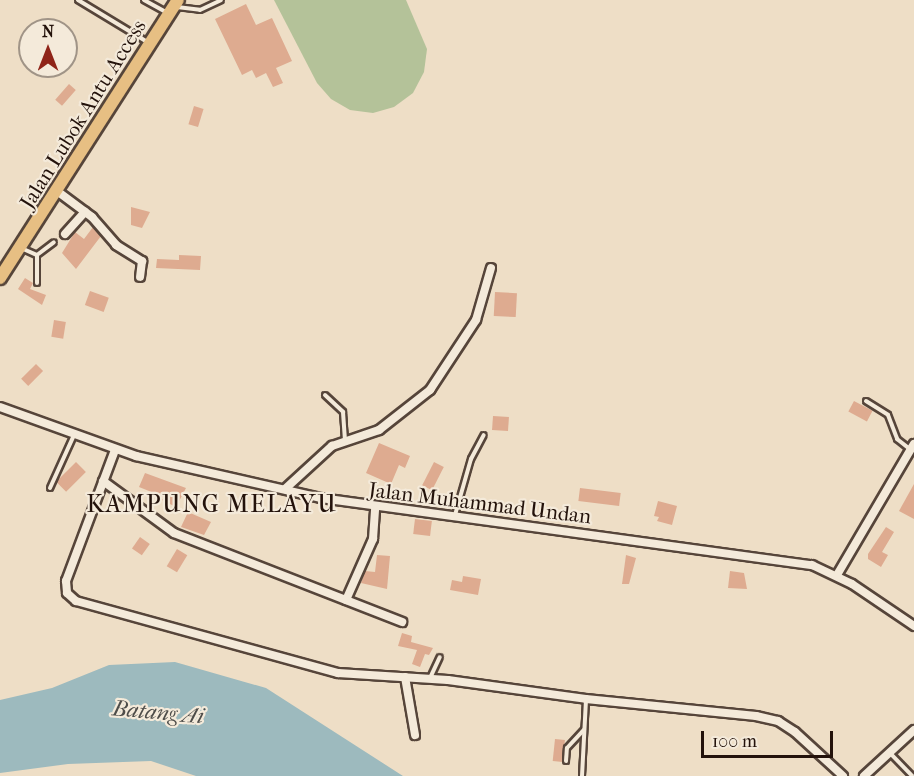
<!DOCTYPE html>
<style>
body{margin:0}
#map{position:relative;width:914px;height:776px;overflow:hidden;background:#eedec6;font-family:"IM FELL French Canon",serif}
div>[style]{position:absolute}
.green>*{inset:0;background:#b4c299}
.water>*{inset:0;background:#9dbabe}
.building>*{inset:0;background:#deab90;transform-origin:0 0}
.roads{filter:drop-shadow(2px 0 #56453a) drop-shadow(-2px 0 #56453a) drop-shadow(0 2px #56453a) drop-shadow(0 -2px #56453a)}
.lane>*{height:4px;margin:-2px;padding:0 2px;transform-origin:2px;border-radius:2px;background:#f4eada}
.street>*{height:8px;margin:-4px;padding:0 4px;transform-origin:4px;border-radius:4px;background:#f4eada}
.primary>*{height:12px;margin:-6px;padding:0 6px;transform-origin:6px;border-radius:6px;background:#e7bf83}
span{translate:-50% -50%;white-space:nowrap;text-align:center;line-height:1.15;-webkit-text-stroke:4.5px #f4eada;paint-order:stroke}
.street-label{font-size:21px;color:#23120b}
.water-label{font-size:22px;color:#4e4d4a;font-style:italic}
.quarter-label{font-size:24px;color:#23120b;letter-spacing:1.5px}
.north{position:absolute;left:18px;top:18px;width:60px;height:60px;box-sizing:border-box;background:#f4eada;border:2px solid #a09487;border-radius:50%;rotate:0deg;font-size:16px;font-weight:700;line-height:24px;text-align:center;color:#23120b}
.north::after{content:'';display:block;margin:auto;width:21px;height:27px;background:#8f2418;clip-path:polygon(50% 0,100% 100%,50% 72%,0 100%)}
.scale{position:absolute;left:701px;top:731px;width:132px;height:27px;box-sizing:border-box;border:3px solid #23120b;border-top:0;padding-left:8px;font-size:18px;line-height:21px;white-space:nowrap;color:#23120b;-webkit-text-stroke:4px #f4eada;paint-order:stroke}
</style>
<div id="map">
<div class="green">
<i style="clip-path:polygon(274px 0,406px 0,427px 49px,424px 72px,413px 93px,394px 107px,373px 113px,350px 110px,331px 99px,317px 83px)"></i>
</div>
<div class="water">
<i style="clip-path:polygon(175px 662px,266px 688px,403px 776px,196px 776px,151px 761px,68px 764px,0 773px,0 700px,52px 688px,109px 665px)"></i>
</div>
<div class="building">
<i style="clip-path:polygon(246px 4px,256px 25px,272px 18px,292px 61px,276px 68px,283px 83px,273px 87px,266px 73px,256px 78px,252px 70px,242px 75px,215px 19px)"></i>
<i style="left:69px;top:84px;width:9px;height:21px;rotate:41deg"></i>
<i style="left:194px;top:106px;width:10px;height:19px;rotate:17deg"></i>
<i style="clip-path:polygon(131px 207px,150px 212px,142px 228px,131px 225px)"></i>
<i style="clip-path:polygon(93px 227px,101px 236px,76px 269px,62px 253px,75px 232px,84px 239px)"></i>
<i style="clip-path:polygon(179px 255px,201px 256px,200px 270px,156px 268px,157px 259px,179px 260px)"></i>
<i style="clip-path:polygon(25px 278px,33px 283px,30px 289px,46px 295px,42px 305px,18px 289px)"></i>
<i style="left:90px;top:291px;width:20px;height:15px;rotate:20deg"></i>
<i style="left:495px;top:292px;width:22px;height:24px;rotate:3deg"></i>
<i style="left:54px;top:320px;width:12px;height:17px;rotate:9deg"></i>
<i style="left:36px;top:364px;width:10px;height:21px;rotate:45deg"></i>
<i style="left:854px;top:401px;width:21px;height:12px;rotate:28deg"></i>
<i style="left:493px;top:416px;width:16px;height:14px;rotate:4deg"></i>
<i style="clip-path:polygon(379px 443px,410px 456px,405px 468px,399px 465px,391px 484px,366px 473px)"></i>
<i style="left:76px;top:462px;width:14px;height:28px;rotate:45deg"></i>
<i style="left:434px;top:462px;width:11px;height:26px;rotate:27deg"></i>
<i style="clip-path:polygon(145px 473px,186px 488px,176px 507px,162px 500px,164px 497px,139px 487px)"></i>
<i style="clip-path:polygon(914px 484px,914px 519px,899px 511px)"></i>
<i style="left:580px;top:488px;width:41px;height:13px;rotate:7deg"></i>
<i style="clip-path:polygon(658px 501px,677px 506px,672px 525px,657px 521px,659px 517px,654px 516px)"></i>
<i style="clip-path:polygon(188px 512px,211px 522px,204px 535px,181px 527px)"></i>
<i style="left:415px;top:519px;width:17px;height:15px;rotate:7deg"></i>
<i style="clip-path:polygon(886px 527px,894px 532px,882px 552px,888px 555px,881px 567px,868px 559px,868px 554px)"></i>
<i style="left:140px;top:537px;width:12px;height:14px;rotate:35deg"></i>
<i style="left:177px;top:549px;width:12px;height:20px;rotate:31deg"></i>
<i style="clip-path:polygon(377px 555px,390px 556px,387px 589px,361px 583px,365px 571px,375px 572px)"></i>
<i style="clip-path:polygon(626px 555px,636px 558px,629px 584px,622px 584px)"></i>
<i style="clip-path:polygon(730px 571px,744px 573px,747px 589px,728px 588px)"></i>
<i style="clip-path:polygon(463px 576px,481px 579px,478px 595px,450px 590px,452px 580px,462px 582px)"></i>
<i style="clip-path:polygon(402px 633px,412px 636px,411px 642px,433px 648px,429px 655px,425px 654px,420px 667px,412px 664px,417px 650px,398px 646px)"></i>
<i style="left:555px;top:739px;width:10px;height:22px;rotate:6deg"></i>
</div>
<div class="roads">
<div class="lane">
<i style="left:78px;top:0;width:83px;rotate:31.2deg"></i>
<i style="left:144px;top:0;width:26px;rotate:29deg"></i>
<i style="left:177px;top:7px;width:23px;rotate:7deg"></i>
<i style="left:200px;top:10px;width:23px;rotate:-25deg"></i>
<i style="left:21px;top:248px;width:17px;rotate:24deg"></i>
<i style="left:37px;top:255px;width:28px;rotate:90deg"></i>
<i style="left:37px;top:255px;width:21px;rotate:-37deg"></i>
<i style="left:325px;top:395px;width:25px;rotate:43deg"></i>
<i style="left:343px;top:412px;width:28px;rotate:86deg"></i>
<i style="left:866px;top:401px;width:26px;rotate:32deg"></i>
<i style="left:888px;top:415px;width:26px;rotate:69deg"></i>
<i style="left:897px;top:439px;width:16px;rotate:38deg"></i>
<i style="left:50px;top:488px;width:58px;rotate:-65.6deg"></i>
<i style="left:455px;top:515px;width:58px;rotate:-74.1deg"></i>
<i style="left:471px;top:459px;width:27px;rotate:-62deg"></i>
<i style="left:430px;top:678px;width:23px;rotate:-65deg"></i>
<i style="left:890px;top:753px;width:32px;rotate:46deg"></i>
<i style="left:566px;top:761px;width:13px;rotate:-86deg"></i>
<i style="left:567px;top:748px;width:25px;rotate:-47deg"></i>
<i style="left:582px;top:776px;width:76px;rotate:-87deg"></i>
</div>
<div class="street">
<i style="left:57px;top:191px;width:44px;rotate:36.6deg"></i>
<i style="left:92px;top:217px;width:37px;rotate:49deg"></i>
<i style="left:116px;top:245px;width:31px;rotate:32deg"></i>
<i style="left:142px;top:261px;width:16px;rotate:97deg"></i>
<i style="left:65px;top:234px;width:30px;rotate:-48deg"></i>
<i style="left:0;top:407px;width:145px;rotate:19.8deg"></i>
<i style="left:136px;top:456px;width:190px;rotate:12.8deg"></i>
<i style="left:321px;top:498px;width:496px;rotate:7.8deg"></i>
<i style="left:812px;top:565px;width:44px;rotate:25.4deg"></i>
<i style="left:852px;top:584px;width:75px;rotate:34.1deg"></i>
<i style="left:115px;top:450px;width:140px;rotate:110.5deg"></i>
<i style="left:66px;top:581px;width:12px;rotate:85deg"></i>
<i style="left:67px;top:593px;width:12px;rotate:42deg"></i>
<i style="left:76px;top:601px;width:272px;rotate:15.4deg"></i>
<i style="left:338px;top:673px;width:110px;rotate:3.6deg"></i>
<i style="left:448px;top:680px;width:139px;rotate:7.8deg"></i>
<i style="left:586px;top:699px;width:171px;rotate:5.7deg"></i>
<i style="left:756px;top:716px;width:23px;rotate:13deg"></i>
<i style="left:778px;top:721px;width:20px;rotate:33deg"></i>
<i style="left:795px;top:732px;width:65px;rotate:42.5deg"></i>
<i style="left:103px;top:481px;width:88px;rotate:36.2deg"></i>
<i style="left:174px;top:533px;width:245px;rotate:21.3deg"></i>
<i style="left:285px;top:489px;width:64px;rotate:-42.5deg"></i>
<i style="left:332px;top:446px;width:50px;rotate:-18.8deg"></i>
<i style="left:379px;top:430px;width:65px;rotate:-38.1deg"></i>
<i style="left:430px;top:390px;width:84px;rotate:-56.7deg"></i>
<i style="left:476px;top:320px;width:54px;rotate:-73.9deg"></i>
<i style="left:837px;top:575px;width:152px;rotate:-59.6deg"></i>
<i style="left:346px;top:600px;width:67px;rotate:-66.1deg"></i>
<i style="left:373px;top:539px;width:32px;rotate:-86deg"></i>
<i style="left:405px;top:677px;width:59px;rotate:80.2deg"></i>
<i style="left:864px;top:776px;width:68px;rotate:-42.6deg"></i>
</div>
<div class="primary">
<i style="left:0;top:278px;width:330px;rotate:-57.4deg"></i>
</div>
</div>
<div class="street-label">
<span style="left:83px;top:114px;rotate:-58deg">Jalan Lubok Antu Access</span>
<span style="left:480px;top:503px;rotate:7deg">Jalan Muhammad Undan</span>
</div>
<div class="water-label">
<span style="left:158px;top:713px;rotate:5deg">Batang Ai</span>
</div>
<div class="quarter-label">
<span style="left:212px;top:505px">KAMPUNG MELAYU</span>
</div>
<div class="north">N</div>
<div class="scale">100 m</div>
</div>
